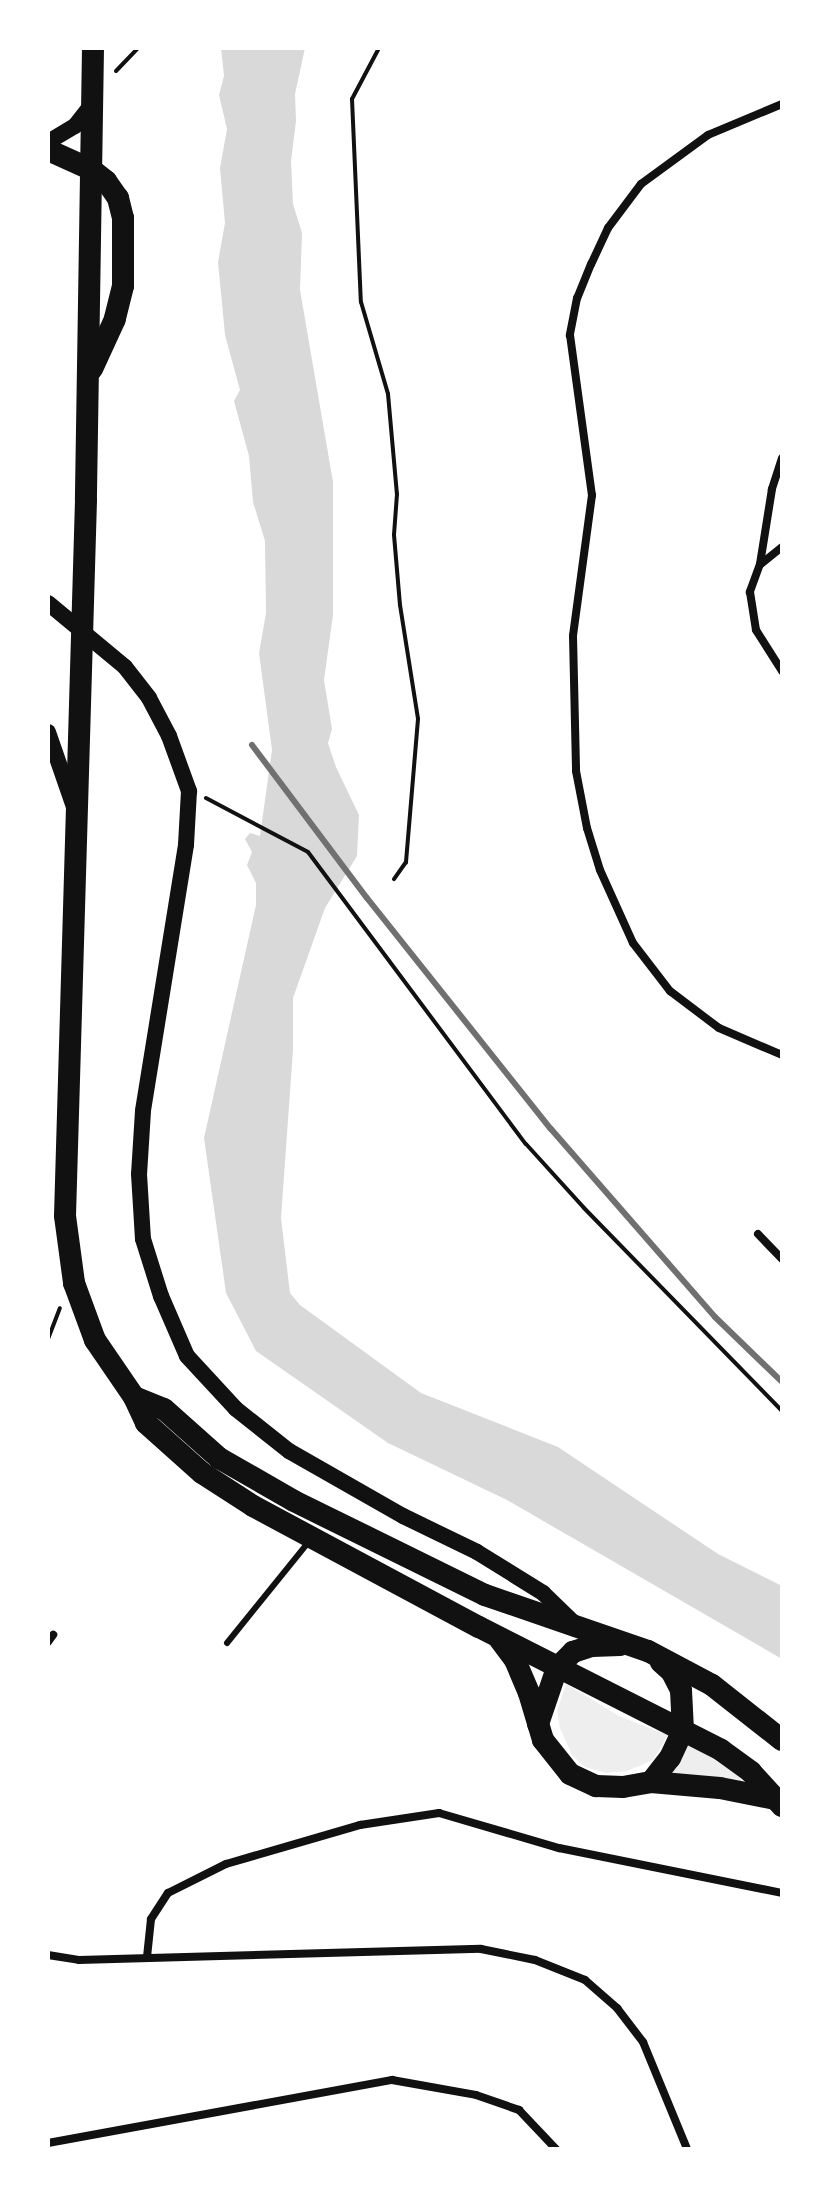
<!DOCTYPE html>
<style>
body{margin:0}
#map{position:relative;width:830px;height:2197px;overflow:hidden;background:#fff;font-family:Overpass,sans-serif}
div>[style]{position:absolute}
.green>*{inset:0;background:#eee}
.water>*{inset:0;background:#d9d9d9}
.path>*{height:4px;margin:-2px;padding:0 2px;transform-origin:2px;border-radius:2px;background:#111}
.service>*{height:6px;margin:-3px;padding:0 3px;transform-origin:3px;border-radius:3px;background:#111}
.minor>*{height:8px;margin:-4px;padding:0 4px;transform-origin:4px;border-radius:4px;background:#111}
.secondary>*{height:16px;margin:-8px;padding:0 8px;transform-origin:8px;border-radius:8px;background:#111}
.trunk>*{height:22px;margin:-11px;padding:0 11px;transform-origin:11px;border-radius:11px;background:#111}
.rail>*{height:6px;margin:-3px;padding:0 3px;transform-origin:3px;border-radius:3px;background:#707070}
span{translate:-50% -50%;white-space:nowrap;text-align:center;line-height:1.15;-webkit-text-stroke:6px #fff;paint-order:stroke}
.frame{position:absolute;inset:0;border:50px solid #fff;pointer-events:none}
</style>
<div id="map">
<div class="green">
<i style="clip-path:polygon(566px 1684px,621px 1717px,668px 1735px,653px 1760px,627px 1771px,606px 1773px,585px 1767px,572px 1755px,560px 1728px,557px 1711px)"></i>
<i style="clip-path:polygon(684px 1740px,724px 1763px,753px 1789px,660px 1779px)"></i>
</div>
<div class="water">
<i style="clip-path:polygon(221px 48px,305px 48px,295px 94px,296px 121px,291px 161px,293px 204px,302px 233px,300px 290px,333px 482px,333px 615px,324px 680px,332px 729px,328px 743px,336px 767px,359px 815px,357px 856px,325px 908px,293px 998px,293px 1050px,281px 1218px,290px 1293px,300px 1305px,421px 1393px,558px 1447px,718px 1554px,782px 1586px,782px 1659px,507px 1500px,388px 1443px,256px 1351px,226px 1293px,204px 1138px,256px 905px,256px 883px,247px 865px,252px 852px,245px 839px,250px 833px,260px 836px,272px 750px,259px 653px,266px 613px,265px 541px,253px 502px,249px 456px,234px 401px,240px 390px,225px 335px,218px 262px,225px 223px,220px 168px,227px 129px,219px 95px,224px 76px)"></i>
</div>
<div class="path">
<i style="left:379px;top:48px;width:58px;rotate:117.9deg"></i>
<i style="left:352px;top:99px;width:203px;rotate:87.5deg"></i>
<i style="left:361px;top:302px;width:96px;rotate:73.6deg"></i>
<i style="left:388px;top:394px;width:100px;rotate:84.9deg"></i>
<i style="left:397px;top:494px;width:41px;rotate:94.2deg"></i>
<i style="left:394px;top:535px;width:70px;rotate:85.1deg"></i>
<i style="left:400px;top:605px;width:115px;rotate:81deg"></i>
<i style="left:418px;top:719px;width:144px;rotate:94.8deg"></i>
<i style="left:406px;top:862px;width:21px;rotate:125deg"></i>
<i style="left:116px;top:71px;width:32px;rotate:-46deg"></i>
<i style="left:206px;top:798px;width:115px;rotate:27.9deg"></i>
<i style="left:308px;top:852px;width:364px;rotate:53.3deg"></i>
<i style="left:526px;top:1144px;width:86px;rotate:47.8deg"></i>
<i style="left:584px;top:1208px;width:284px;rotate:45.7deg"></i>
<i style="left:48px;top:1339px;width:33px;rotate:-69deg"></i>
</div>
<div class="service">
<i style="left:227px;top:1643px;width:132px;rotate:-51.1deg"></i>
</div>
<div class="minor">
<i style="left:782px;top:104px;width:80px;rotate:157.3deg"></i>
<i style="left:708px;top:135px;width:83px;rotate:143.8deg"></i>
<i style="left:641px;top:184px;width:55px;rotate:126.9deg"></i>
<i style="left:608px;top:228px;width:40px;rotate:115deg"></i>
<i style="left:591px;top:264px;width:37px;rotate:112deg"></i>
<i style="left:577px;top:298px;width:38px;rotate:101deg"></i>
<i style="left:570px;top:335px;width:162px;rotate:82.2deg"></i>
<i style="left:592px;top:495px;width:142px;rotate:97.7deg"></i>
<i style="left:573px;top:636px;width:135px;rotate:88.7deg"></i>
<i style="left:576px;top:771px;width:58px;rotate:79.1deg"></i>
<i style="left:587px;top:828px;width:44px;rotate:72.8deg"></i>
<i style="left:600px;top:870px;width:80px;rotate:65.7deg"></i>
<i style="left:633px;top:943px;width:61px;rotate:52.4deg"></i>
<i style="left:670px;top:991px;width:61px;rotate:37.1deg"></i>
<i style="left:719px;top:1028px;width:69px;rotate:23.2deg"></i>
<i style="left:782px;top:458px;width:33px;rotate:108deg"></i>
<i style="left:772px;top:489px;width:76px;rotate:99.1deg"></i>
<i style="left:760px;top:564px;width:30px;rotate:110deg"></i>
<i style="left:750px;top:592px;width:38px;rotate:81deg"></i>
<i style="left:756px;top:630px;width:49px;rotate:57.6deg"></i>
<i style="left:761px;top:564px;width:27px;rotate:-39deg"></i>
<i style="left:758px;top:1234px;width:35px;rotate:46deg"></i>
<i style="left:48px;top:1642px;width:9px;rotate:-54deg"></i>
<i style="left:48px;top:1955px;width:31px;rotate:9deg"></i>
<i style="left:79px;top:1960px;width:402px;rotate:-1.6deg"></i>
<i style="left:481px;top:1949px;width:55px;rotate:11.5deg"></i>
<i style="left:535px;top:1960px;width:54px;rotate:21.8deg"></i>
<i style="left:585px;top:1980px;width:43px;rotate:41.2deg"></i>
<i style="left:617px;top:2008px;width:43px;rotate:52.6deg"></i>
<i style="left:643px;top:2042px;width:116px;rotate:67.6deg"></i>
<i style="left:147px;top:1957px;width:38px;rotate:-84deg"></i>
<i style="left:151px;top:1919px;width:31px;rotate:-57deg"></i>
<i style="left:168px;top:1893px;width:65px;rotate:-26.6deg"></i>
<i style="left:226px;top:1864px;width:140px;rotate:-16.2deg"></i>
<i style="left:360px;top:1825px;width:80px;rotate:-8.6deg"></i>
<i style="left:439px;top:1813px;width:125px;rotate:16.3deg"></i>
<i style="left:559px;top:1848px;width:227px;rotate:11.4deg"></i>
<i style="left:48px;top:2143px;width:350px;rotate:-10.4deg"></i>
<i style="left:392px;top:2080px;width:85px;rotate:10.1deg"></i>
<i style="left:476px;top:2095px;width:46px;rotate:19.2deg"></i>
<i style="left:519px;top:2110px;width:54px;rotate:46.5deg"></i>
</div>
<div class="secondary">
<i style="left:48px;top:142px;width:31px;rotate:-31deg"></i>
<i style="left:75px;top:126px;width:28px;rotate:-52deg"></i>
<i style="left:48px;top:603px;width:100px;rotate:39.7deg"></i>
<i style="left:125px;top:667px;width:39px;rotate:52deg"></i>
<i style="left:149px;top:698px;width:43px;rotate:62.2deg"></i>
<i style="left:169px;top:736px;width:59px;rotate:70deg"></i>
<i style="left:189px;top:791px;width:54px;rotate:93.2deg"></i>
<i style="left:186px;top:845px;width:269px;rotate:99.2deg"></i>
<i style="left:143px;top:1111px;width:63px;rotate:93.6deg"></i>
<i style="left:139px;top:1174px;width:65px;rotate:86.5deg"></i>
<i style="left:143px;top:1239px;width:60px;rotate:72.5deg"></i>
<i style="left:161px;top:1296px;width:65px;rotate:66.6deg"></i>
<i style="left:187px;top:1356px;width:72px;rotate:47.2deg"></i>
<i style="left:236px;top:1409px;width:68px;rotate:38.4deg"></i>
<i style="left:289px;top:1451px;width:131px;rotate:29.7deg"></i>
<i style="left:403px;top:1516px;width:82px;rotate:25.9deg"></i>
<i style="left:477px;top:1552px;width:78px;rotate:31.8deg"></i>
<i style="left:543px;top:1593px;width:42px;rotate:44deg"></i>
<i style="left:48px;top:732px;width:83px;rotate:70.9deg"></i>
</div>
<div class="trunk">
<i style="left:93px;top:48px;width:452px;rotate:90.9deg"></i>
<i style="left:86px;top:500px;width:716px;rotate:91.68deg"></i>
<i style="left:65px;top:1216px;width:68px;rotate:82.3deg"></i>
<i style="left:74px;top:1283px;width:61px;rotate:69.8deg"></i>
<i style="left:95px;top:1340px;width:69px;rotate:55.6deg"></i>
<i style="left:134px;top:1397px;width:29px;rotate:65deg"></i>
<i style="left:146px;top:1423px;width:75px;rotate:41.8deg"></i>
<i style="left:202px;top:1473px;width:61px;rotate:32.9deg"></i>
<i style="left:253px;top:1506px;width:256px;rotate:28.2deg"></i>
<i style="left:479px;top:1627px;width:271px;rotate:26.9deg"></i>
<i style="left:721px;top:1750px;width:37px;rotate:36deg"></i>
<i style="left:751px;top:1772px;width:46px;rotate:47.6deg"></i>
<i style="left:48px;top:150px;width:48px;rotate:24.4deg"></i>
<i style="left:92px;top:170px;width:18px;rotate:38deg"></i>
<i style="left:106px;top:181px;width:21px;rotate:55deg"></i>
<i style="left:118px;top:198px;width:21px;rotate:76deg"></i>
<i style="left:123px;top:218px;width:68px;rotate:90deg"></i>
<i style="left:123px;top:286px;width:34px;rotate:104deg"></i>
<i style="left:115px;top:319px;width:55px;rotate:114.7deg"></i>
<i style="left:134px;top:1397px;width:32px;rotate:22deg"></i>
<i style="left:164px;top:1409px;width:74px;rotate:41.7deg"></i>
<i style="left:219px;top:1458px;width:86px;rotate:29.8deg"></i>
<i style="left:294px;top:1501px;width:213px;rotate:26.2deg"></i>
<i style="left:485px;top:1595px;width:172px;rotate:19deg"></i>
<i style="left:648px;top:1651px;width:72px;rotate:28deg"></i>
<i style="left:712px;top:1685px;width:89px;rotate:38.2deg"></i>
<i style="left:500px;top:1640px;width:25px;rotate:53deg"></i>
<i style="left:515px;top:1660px;width:36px;rotate:67deg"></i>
<i style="left:529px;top:1693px;width:49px;rotate:73.4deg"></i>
<i style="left:543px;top:1740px;width:43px;rotate:51.5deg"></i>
<i style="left:570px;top:1774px;width:29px;rotate:25deg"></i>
<i style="left:596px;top:1786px;width:27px;rotate:2deg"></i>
<i style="left:623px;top:1787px;width:28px;rotate:-10deg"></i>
<i style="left:651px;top:1782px;width:69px;rotate:5deg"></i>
<i style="left:720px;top:1788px;width:56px;rotate:11.3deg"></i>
<i style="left:538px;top:1724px;width:59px;rotate:-71.3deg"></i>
<i style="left:557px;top:1668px;width:23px;rotate:-45deg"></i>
<i style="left:573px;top:1652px;width:20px;rotate:-18deg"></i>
<i style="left:592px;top:1646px;width:28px;rotate:-2deg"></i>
<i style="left:651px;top:1782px;width:31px;rotate:-52deg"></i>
<i style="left:670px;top:1758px;width:31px;rotate:-65deg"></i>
<i style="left:683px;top:1730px;width:40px;rotate:-92.9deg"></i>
<i style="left:681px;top:1690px;width:20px;rotate:-117deg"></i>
<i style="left:672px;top:1672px;width:15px;rotate:-138deg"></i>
</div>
<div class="rail">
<i style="left:252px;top:745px;width:191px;rotate:53.1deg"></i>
<i style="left:367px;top:898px;width:295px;rotate:51.5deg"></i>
<i style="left:551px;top:1129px;width:249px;rotate:48.9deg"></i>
<i style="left:715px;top:1317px;width:93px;rotate:44.1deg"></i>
</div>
<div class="frame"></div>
</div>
